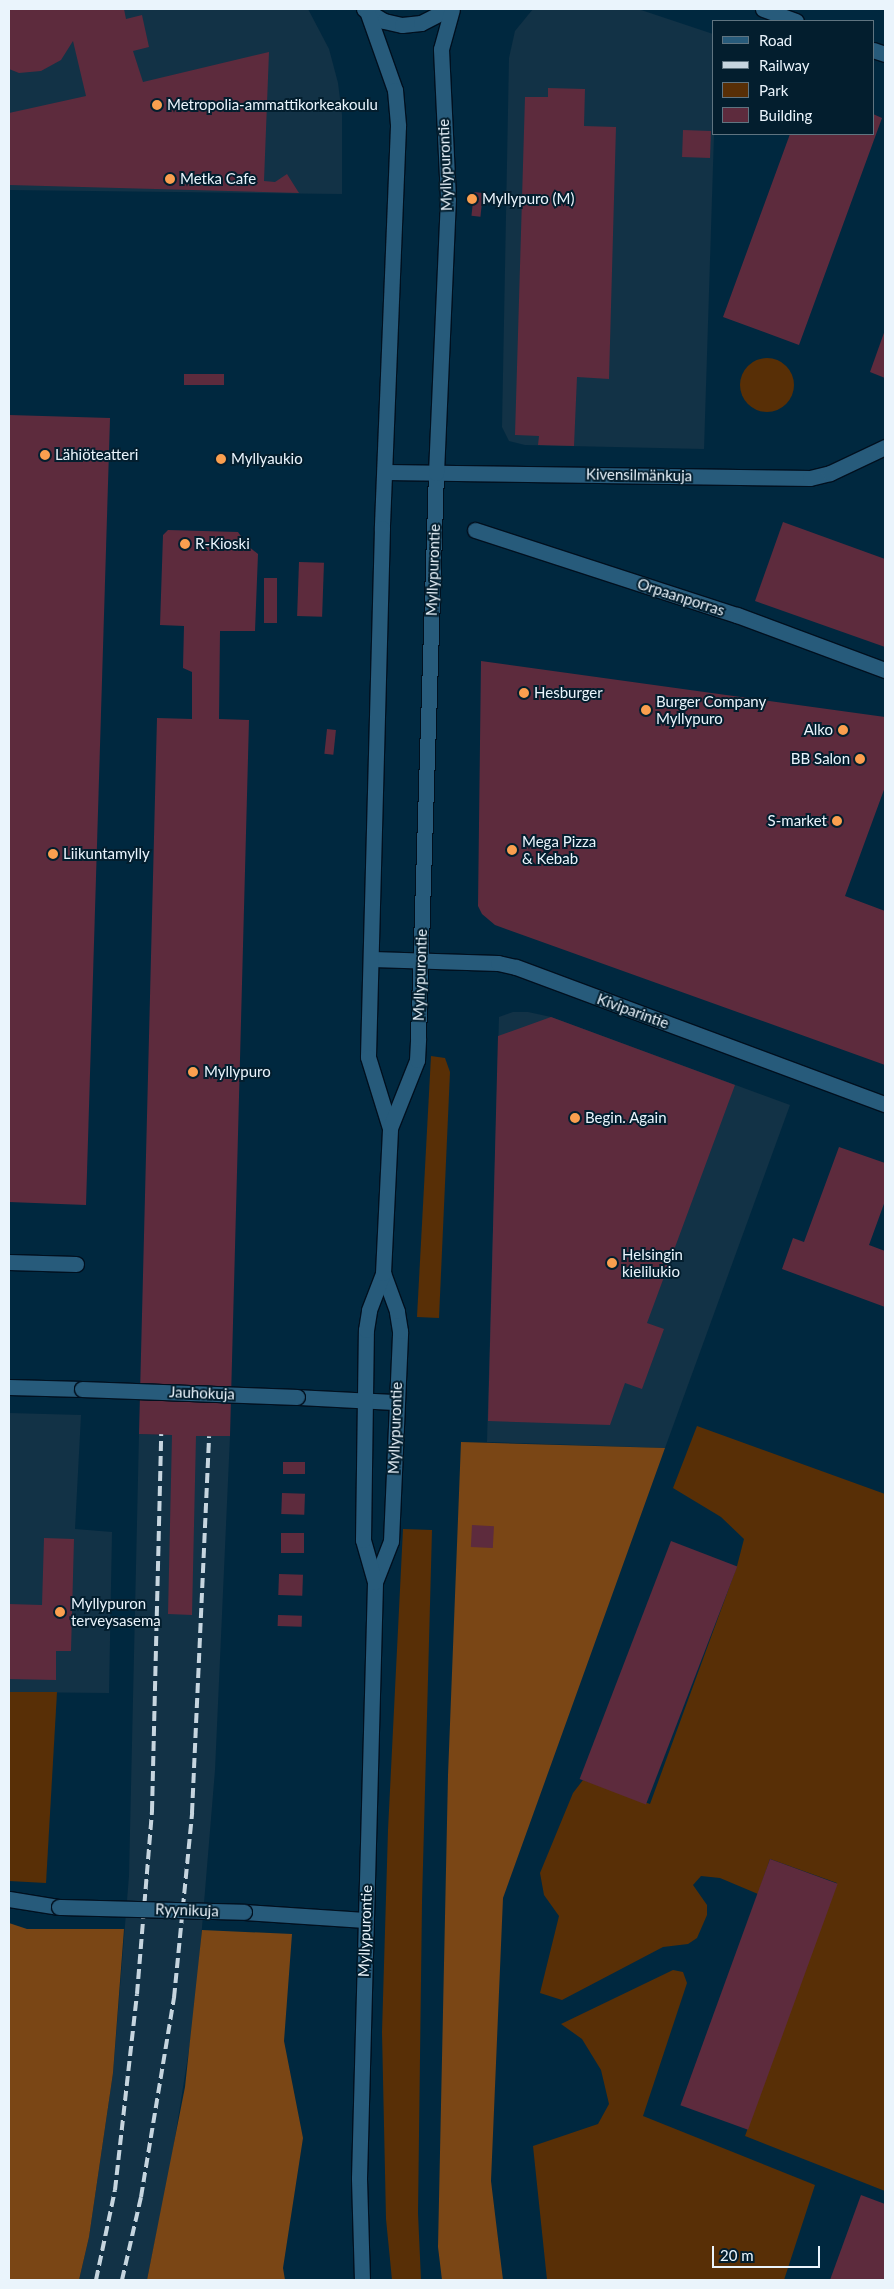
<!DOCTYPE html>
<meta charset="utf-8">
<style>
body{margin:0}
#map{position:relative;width:894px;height:2289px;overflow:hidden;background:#00283f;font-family:Lato,sans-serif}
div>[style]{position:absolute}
.built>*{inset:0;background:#123246}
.green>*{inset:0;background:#582f06}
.round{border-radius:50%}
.forest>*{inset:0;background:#7a4615}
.building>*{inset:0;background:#5d2b3d;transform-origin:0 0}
.roads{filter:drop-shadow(1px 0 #00101f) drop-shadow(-1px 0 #00101f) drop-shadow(0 1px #00101f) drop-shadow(0 -1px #00101f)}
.pedestrian>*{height:15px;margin:-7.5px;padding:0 7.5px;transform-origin:7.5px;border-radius:7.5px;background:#275b7b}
.minor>*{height:15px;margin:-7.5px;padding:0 7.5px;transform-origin:7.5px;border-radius:7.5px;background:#275b7b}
.secondary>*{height:15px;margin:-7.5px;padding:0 7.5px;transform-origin:7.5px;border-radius:7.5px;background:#275b7b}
.rail>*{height:4px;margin-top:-2px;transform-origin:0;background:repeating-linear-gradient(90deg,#c6d5df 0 10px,transparent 0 15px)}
.bridges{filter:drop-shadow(1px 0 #00101f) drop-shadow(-1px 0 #00101f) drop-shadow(0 1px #00101f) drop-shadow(0 -1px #00101f)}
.minor-bridge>*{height:15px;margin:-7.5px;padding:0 7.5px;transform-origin:7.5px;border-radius:7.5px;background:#275b7b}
.dots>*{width:14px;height:14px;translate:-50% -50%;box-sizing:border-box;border:2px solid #031e2e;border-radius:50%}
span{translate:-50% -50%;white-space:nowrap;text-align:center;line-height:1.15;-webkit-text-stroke:4px #031e2e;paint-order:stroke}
.poi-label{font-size:15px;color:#eaf4fc}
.left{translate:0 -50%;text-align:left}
.right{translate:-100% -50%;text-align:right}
.street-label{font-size:15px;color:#eaf4fc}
.frame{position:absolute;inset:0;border:10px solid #eaf4fc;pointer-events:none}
.legend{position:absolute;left:712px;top:20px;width:162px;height:115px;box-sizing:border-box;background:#031e2e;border:1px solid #5f7480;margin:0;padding:6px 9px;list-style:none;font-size:15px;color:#eaf4fc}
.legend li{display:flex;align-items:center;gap:10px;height:25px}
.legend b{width:25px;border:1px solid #5f7480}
.scale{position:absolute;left:712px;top:2246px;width:108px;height:22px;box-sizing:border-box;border:2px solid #eaf4fc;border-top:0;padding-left:6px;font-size:15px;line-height:18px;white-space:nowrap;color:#eaf4fc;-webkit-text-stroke:4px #031e2e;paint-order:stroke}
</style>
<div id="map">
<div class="built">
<i style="clip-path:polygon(9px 9px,308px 9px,329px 49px,338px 83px,342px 115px,342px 194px,9px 190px)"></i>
<i style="clip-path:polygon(533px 9px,638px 9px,713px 34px,714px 134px,704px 449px,525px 445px,509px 441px,502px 427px,509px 58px,515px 31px)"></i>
<i style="clip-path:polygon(513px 1012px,528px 1012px,551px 1017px,790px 1105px,665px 1448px,487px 1442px,499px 1017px)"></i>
<i style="clip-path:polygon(9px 1413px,81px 1415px,75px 1529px,112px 1532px,109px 1693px,9px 1692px)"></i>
<i style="clip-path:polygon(139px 1434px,230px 1436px,215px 1770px,195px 2012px,170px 2169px,147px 2280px,79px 2280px,89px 2237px,113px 2073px,129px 1876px)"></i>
</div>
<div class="green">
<i class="round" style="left:740px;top:358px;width:54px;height:54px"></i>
<i style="clip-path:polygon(431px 1056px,445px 1058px,450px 1072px,439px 1318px,417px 1317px)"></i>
<i style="clip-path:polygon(697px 1426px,885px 1494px,885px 2191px,745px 2136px,837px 1883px,770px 1859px,758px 1894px,720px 1878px,701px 1876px,693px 1885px,707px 1905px,707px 1915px,697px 1938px,688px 1944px,663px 1947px,562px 2000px,540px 1993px,559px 1916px,544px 1895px,540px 1873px,573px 1793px,583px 1780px,650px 1804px,737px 1566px,744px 1539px,721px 1517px,673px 1488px)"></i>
<i style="clip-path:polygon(403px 1529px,432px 1530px,422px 1902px,418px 2213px,421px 2280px,392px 2280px,386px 2219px,382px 2032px,388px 1830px)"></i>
<i style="clip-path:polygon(9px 1692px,57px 1692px,46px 1883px,9px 1881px)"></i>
<i style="clip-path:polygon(673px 1970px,683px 1972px,687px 1983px,643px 2116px,815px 2185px,784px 2280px,547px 2280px,533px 2146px,598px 2124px,609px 2104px,601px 2070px,582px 2039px,561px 2024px)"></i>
</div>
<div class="forest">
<i style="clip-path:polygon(461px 1442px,665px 1448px,503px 1898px,491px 2181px,503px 2280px,442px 2280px,438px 2247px,448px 1775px)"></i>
<i style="clip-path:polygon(9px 1923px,27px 1929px,124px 1929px,113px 2073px,89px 2237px,79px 2280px,9px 2280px)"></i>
<i style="clip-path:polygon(202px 1930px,292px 1934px,284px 2041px,303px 2138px,283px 2268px,285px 2280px,147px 2280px,185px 2087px)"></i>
</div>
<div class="building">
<i style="clip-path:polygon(9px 9px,124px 9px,126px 19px,142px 15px,149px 47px,133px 51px,143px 82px,269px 52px,264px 181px,275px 182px,287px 174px,299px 193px,9px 185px,9px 113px,86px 96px,73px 41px,61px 60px,41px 71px,19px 73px,9px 69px)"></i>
<i style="clip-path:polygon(548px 88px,585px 89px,584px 126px,616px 127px,609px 379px,577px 377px,574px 446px,538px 445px,539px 436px,515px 435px,525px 97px,548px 97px)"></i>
<i style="clip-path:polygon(873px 114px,882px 118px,799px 345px,723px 317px,790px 134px,873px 134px)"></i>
<i style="left:683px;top:130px;width:28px;height:27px;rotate:2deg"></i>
<i style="left:474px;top:192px;width:9px;height:24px;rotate:6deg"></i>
<i style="clip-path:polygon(885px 330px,885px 378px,870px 372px)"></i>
<i style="left:184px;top:374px;width:40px;height:11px"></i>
<i style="clip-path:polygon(9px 415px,110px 418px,86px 1205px,9px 1202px)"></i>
<i style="clip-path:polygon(783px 522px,885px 559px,885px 647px,755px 601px)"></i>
<i style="clip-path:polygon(168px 530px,238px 532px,248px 546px,258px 554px,255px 631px,220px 631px,219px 719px,249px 720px,230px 1436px,196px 1436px,192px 1615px,168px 1614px,172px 1435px,139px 1434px,157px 718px,192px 719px,192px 672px,183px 668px,184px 626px,160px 625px,163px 535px)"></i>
<i style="left:299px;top:562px;width:25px;height:54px;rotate:2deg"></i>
<i style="left:264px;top:578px;width:13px;height:45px"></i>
<i style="clip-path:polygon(481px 661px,885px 717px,885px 787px,845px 896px,885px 911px,885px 1065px,495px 925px,482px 914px,478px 906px)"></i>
<i style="left:327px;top:729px;width:9px;height:25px;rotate:6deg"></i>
<i style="clip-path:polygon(551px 1017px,735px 1085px,647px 1323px,664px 1329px,642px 1389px,625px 1383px,610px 1425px,488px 1421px,498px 1036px)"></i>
<i style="clip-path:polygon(839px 1147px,885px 1163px,885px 1201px,869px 1245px,885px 1251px,885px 1307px,782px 1269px,793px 1238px,804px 1242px)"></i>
<i style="left:283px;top:1462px;width:22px;height:12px"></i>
<i style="left:282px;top:1493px;width:23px;height:21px;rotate:2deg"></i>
<i style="left:472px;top:1525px;width:22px;height:22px;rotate:3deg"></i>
<i style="left:281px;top:1533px;width:23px;height:20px"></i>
<i style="clip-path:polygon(44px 1538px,74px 1539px,71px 1651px,56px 1651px,56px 1680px,9px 1679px,9px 1604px,42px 1605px)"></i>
<i style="left:671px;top:1541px;width:71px;height:255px;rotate:21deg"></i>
<i style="left:279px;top:1574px;width:24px;height:21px;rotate:2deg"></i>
<i style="left:278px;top:1615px;width:24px;height:11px;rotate:2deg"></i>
<i style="left:770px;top:1859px;width:72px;height:262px;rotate:20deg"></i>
<i style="clip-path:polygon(861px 2195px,885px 2204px,885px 2280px,830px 2280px)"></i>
</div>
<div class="roads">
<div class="pedestrian">
<i style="left:475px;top:530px;width:275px;rotate:18deg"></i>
<i style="left:737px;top:615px;width:158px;rotate:20.4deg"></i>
</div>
<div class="minor">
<i style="left:763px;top:9px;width:35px;rotate:20deg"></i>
<i style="left:873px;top:50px;width:13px;rotate:18deg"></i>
<i style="left:386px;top:472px;width:424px;rotate:0.8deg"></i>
<i style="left:810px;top:478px;width:21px;rotate:-14deg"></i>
<i style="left:830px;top:473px;width:61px;rotate:-25.3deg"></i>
<i style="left:372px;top:959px;width:126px;rotate:1.8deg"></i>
<i style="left:498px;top:963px;width:18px;rotate:13deg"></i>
<i style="left:516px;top:967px;width:394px;rotate:20.4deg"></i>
<i style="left:9px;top:1262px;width:67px;rotate:1.7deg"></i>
<i style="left:9px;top:1387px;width:73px;rotate:1.6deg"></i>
<i style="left:297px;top:1397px;width:99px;rotate:2.9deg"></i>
<i style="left:9px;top:1899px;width:51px;rotate:9.1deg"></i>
<i style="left:244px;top:1912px;width:121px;rotate:3.8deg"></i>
</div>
<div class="secondary">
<i style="left:364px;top:9px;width:23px;rotate:31deg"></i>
<i style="left:384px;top:21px;width:18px;rotate:13deg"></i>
<i style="left:402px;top:25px;width:19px;rotate:-6deg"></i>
<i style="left:421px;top:23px;width:31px;rotate:-27deg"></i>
<i style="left:367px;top:11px;width:84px;rotate:70.5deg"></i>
<i style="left:395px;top:90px;width:36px;rotate:85deg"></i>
<i style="left:398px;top:126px;width:402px;rotate:92.3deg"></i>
<i style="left:382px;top:528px;width:529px;rotate:91.52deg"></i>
<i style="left:368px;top:1057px;width:74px;rotate:72.8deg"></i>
<i style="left:375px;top:1582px;width:44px;rotate:-68.7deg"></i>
<i style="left:391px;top:1541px;width:210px;rotate:-87.5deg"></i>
<i style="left:400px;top:1331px;width:20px;rotate:-99deg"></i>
<i style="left:397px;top:1311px;width:40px;rotate:-110.2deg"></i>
<i style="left:362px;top:2280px;width:102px;rotate:-91.7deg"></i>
<i style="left:359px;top:2178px;width:596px;rotate:-88.46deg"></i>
<i style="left:375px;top:1582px;width:44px;rotate:-105.9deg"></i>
<i style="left:363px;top:1540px;width:210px;rotate:-89.2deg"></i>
<i style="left:366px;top:1330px;width:20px;rotate:-81deg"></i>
<i style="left:369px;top:1310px;width:40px;rotate:-69deg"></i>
<i style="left:383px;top:1273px;width:145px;rotate:-87.2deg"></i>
<i style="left:390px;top:1128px;width:73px;rotate:-68.3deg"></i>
<i style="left:417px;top:1060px;width:22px;rotate:-87deg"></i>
<i style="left:418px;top:1038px;width:565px;rotate:-88.18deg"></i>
<i style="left:436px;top:473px;width:275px;rotate:-87.5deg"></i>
<i style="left:448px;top:198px;width:149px;rotate:-92.7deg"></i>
<i style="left:441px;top:49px;width:41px;rotate:-74.6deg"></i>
</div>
</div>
<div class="rail">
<i style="left:96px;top:2280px;width:92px;rotate:-78.1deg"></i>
<i style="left:115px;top:2190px;width:197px;rotate:-83.6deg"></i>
<i style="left:137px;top:1994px;width:184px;rotate:-85.3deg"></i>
<i style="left:152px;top:1811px;width:377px;rotate:-88.6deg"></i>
<i style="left:122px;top:2280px;width:85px;rotate:-77.1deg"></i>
<i style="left:141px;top:2197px;width:202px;rotate:-80.6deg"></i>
<i style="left:174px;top:1998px;width:186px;rotate:-84.4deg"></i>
<i style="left:192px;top:1813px;width:377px;rotate:-87.4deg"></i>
</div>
<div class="bridges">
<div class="minor-bridge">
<i style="left:82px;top:1389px;width:215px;rotate:2.1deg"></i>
<i style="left:59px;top:1907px;width:185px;rotate:1.5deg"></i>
</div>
</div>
<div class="dots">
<i style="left:157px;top:105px;background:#fa9f4f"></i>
<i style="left:170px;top:179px;background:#fa9f4f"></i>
<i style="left:472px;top:199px;background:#fa9f4f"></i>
<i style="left:45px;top:455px;background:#fa9f4f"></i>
<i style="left:221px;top:459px;background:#fa9f4f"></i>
<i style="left:185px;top:544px;background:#fa9f4f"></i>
<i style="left:524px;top:693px;background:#fa9f4f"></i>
<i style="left:646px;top:710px;background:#fa9f4f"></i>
<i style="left:843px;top:730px;background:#fa9f4f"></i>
<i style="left:860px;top:759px;background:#fa9f4f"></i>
<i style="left:837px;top:821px;background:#fa9f4f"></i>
<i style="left:512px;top:850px;background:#fa9f4f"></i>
<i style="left:53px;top:854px;background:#fa9f4f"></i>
<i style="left:193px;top:1072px;background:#fa9f4f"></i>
<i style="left:575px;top:1118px;background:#fa9f4f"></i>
<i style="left:612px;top:1263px;background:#fa9f4f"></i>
<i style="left:60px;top:1612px;background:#fa9f4f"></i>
</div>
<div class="poi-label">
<span class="left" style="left:167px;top:105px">Metropolia-ammattikorkeakoulu</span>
<span class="left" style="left:180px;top:179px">Metka Cafe</span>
<span class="left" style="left:482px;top:199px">Myllypuro (M)</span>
<span class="left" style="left:55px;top:455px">Lähiöteatteri</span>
<span class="left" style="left:231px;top:459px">Myllyaukio</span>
<span class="left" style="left:195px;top:544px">R-Kioski</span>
<span class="left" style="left:534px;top:693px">Hesburger</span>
<span class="left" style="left:656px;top:710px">Burger Company<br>Myllypuro</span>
<span class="right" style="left:833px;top:730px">Alko</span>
<span class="right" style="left:850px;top:759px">BB Salon</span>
<span class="right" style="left:827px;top:821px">S-market</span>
<span class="left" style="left:522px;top:850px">Mega Pizza<br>&amp; Kebab</span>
<span class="left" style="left:63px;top:854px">Liikuntamylly</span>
<span class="left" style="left:204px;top:1072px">Myllypuro</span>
<span class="left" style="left:585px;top:1118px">Begin. Again</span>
<span class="left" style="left:622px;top:1263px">Helsingin<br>kielilukio</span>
<span class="left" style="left:71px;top:1612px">Myllypuron<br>terveysasema</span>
</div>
<div class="street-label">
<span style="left:445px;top:165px;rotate:-92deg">Myllypurontie</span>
<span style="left:639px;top:475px;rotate:1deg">Kivensilmänkuja</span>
<span style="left:433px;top:570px;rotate:-88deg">Myllypurontie</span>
<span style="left:681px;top:597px;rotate:18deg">Orpaanporras</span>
<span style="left:420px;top:975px;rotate:-88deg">Myllypurontie</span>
<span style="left:633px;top:1011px;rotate:20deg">Kiviparintie</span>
<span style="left:202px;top:1393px;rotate:2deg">Jauhokuja</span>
<span style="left:395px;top:1428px;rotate:-88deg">Myllypurontie</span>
<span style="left:187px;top:1910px;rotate:2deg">Ryynikuja</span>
<span style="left:365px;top:1931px;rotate:-88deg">Myllypurontie</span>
</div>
<div class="frame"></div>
<ul class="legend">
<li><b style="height:6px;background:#275b7b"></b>Road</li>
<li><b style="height:6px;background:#c6d5df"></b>Railway</li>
<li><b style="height:14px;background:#582f06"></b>Park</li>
<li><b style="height:14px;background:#5d2b3d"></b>Building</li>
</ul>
<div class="scale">20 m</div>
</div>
